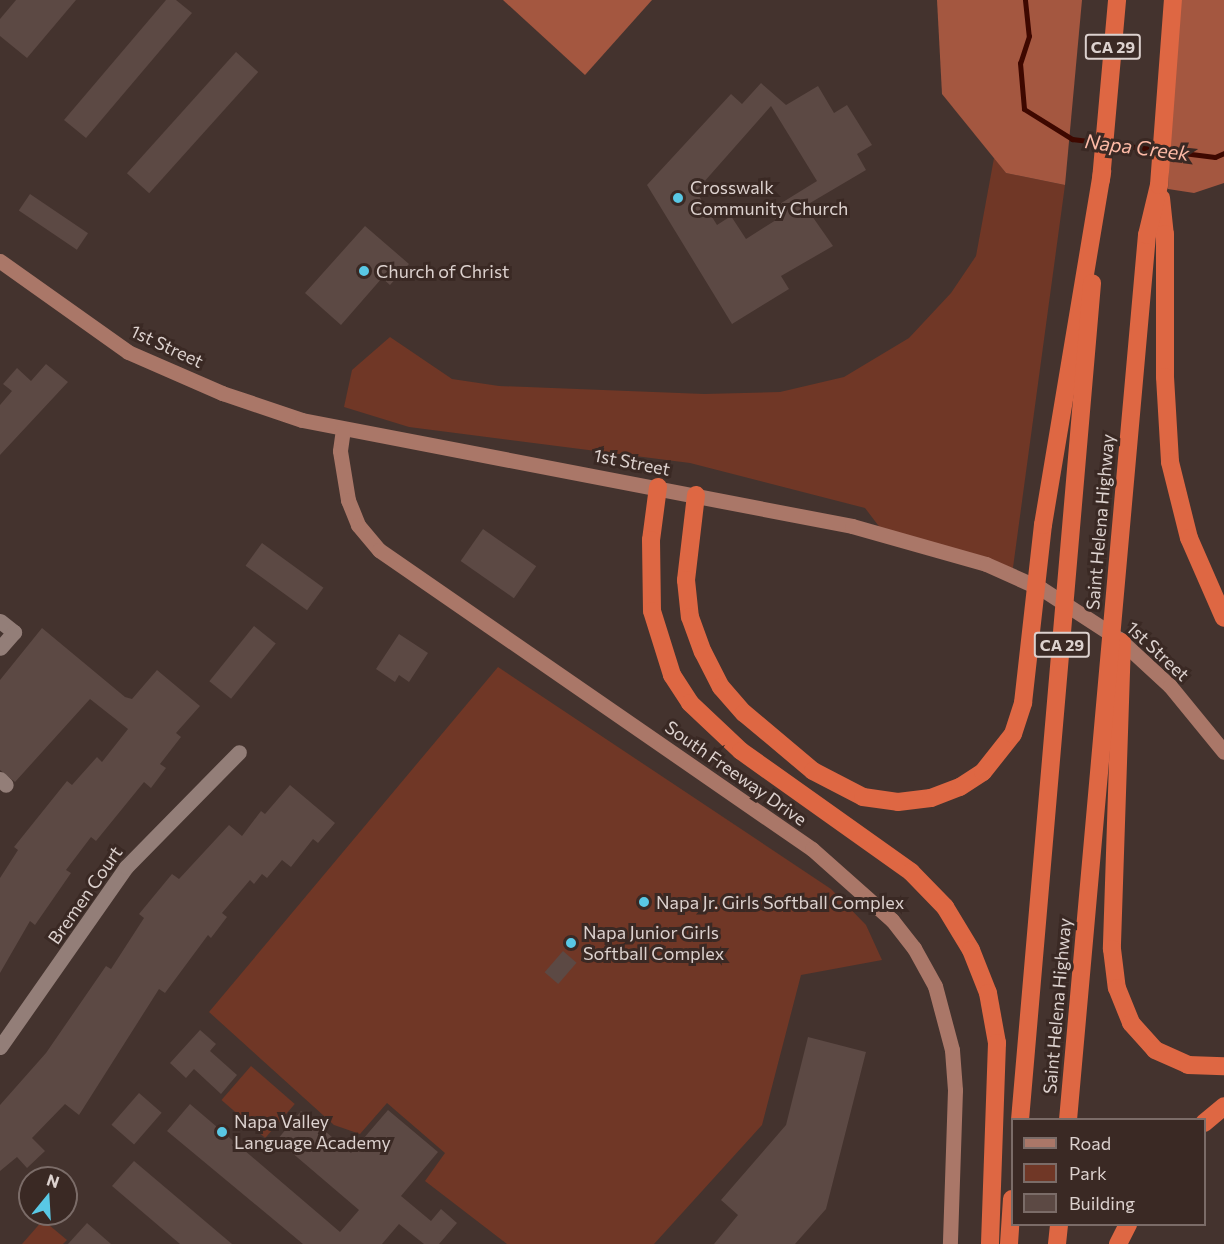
<!DOCTYPE html>
<style>
body{margin:0}
#map{position:relative;width:1224px;height:1244px;overflow:hidden;background:#44332e;font-family:Commissioner,sans-serif}
div>[style]{position:absolute}
.green>*{inset:0;background:#703726;transform-origin:0 0}
.forest>*{inset:0;background:#a45740}
.stream>*{height:5px;margin:-2.5px;padding:0 2.5px;transform-origin:2.5px;border-radius:2.5px;background:#3e0800}
.building>*{inset:0;background:#5c4944;transform-origin:0 0}
.street>*{height:15px;margin:-7.5px;padding:0 7.5px;transform-origin:7.5px;border-radius:7.5px;background:#937e78}
.secondary>*{height:15px;margin:-7.5px;padding:0 7.5px;transform-origin:7.5px;border-radius:7.5px;background:#aa7768}
.highway>*{height:18px;margin:-9px;padding:0 9px;transform-origin:9px;border-radius:9px;background:#de6743}
.dots>*{width:16px;height:16px;translate:-50% -50%;box-sizing:border-box;border:3px solid #3a2924;border-radius:50%}
span{translate:-50% -50%;white-space:nowrap;text-align:center;line-height:1.15;-webkit-text-stroke:6px #3a2924;paint-order:stroke}
.shield-label span{padding:2px 4px;background:#3a2924;border:2px solid;border-radius:4px;-webkit-text-stroke-width:0}
.shield-label{font-size:16px;color:#dcd1ce;font-weight:700}
.poi-label{font-size:18px;color:#dcd1ce}
.left{translate:0 -50%;text-align:left}
.street-label{font-size:18px;color:#dcd1ce}
.water-label{font-size:20px;color:#fdbaa6;font-style:italic}
.legend{position:absolute;left:1011px;top:1118px;width:195px;height:108px;box-sizing:border-box;background:#3a2924;border:2px solid #7b6c68;margin:0;padding:8px 10px;list-style:none;font-size:18px;color:#dcd1ce}
.legend li{display:flex;align-items:center;gap:12px;height:30px}
.legend b{width:30px;border:2px solid #7b6c68}
.north{position:absolute;left:18px;top:1166px;width:60px;height:60px;box-sizing:border-box;background:#3a2924;border:2px solid #7b6c68;border-radius:50%;rotate:18deg;font-size:16px;font-weight:700;line-height:24px;text-align:center;color:#dcd1ce}
.north::after{content:'';display:block;margin:auto;width:21px;height:27px;background:#59c8e5;clip-path:polygon(50% 0,100% 100%,50% 72%,0 100%)}
</style>
<div id="map">
<div class="green">
<i style="clip-path:polygon(994px 158px,1006px 173px,1065px 185px,1012px 575px,884px 533px,865px 508px,690px 463px,409px 427px,344px 407px,352px 370px,390px 337px,452px 379px,499px 386px,704px 394px,780px 392px,844px 377px,909px 338px,951px 293px,976px 256px)"></i>
<i style="clip-path:polygon(498px 667px,831px 889px,866px 925px,882px 960px,801px 975px,762px 1125px,654px 1244px,507px 1244px,425px 1181px,445px 1153px,387px 1103px,360px 1134px,334px 1125px,209px 1012px)"></i>
<i style="left:251px;top:1066px;width:58px;height:45px;rotate:41deg"></i>
<i style="clip-path:polygon(43px 1220px,67px 1240px,63px 1244px,22px 1244px)"></i>
</div>
<div class="forest">
<i style="clip-path:polygon(503px 0,652px 0,585px 75px)"></i>
<i style="clip-path:polygon(937px 0,1082px 0,1065px 185px,1006px 173px,942px 94px)"></i>
<i style="clip-path:polygon(1175px 0,1224px 0,1224px 183px,1194px 193px,1168px 189px)"></i>
</div>
<div class="stream">
<i style="left:1025px;top:0;width:36px;rotate:84deg"></i>
<i style="left:1029px;top:36px;width:28px;rotate:108deg"></i>
<i style="left:1020px;top:63px;width:46px;rotate:85deg"></i>
<i style="left:1024px;top:109px;width:57px;rotate:32deg"></i>
<i style="left:1072px;top:139px;width:144px;rotate:7.2deg"></i>
<i style="left:1215px;top:157px;width:10px;rotate:-24deg"></i>
</div>
<div class="building">
<i style="clip-path:polygon(16px 0,76px 0,27px 58px,0 36px,0 19px)"></i>
<i style="clip-path:polygon(166px 0,176px 0,192px 13px,86px 138px,64px 120px)"></i>
<i style="left:236px;top:52px;width:30px;height:163px;rotate:42deg"></i>
<i style="clip-path:polygon(evenodd,761px 83px,786px 105px,818px 86px,834px 113px,847px 105px,872px 145px,857px 154px,866px 170px,805px 206px,833px 246px,781px 276px,789px 289px,732px 324px,647px 185px,731px 94px,742px 104px,761px 83px,771px 106px,817px 181px,770px 210px,776px 220px,746px 239px,731px 216px,717px 225px,696px 191px,771px 106px)"></i>
<i style="left:30px;top:194px;width:70px;height:20px;rotate:34deg"></i>
<i style="clip-path:polygon(365px 226px,409px 264px,390px 285px,382px 278px,341px 325px,305px 293px)"></i>
<i style="clip-path:polygon(46px 364px,68px 382px,0 455px,0 405px,12px 391px,3px 384px,17px 368px,31px 381px)"></i>
<i style="left:483px;top:529px;width:65px;height:39px;rotate:35deg"></i>
<i style="left:262px;top:543px;width:76px;height:28px;rotate:36deg"></i>
<i style="left:254px;top:626px;width:28px;height:71px;rotate:39deg"></i>
<i style="clip-path:polygon(42px 628px,125px 697px,132px 699px,157px 670px,200px 706px,176px 733px,181px 737px,160px 764px,166px 768px,151px 788px,144px 782px,96px 841px,91px 837px,66px 870px,71px 873px,35px 925px,30px 921px,0 973px,0 878px,18px 850px,14px 847px,67px 781px,72px 785px,97px 757px,102px 762px,128px 729px,90px 699px,15px 782px,0 770px,0 680px)"></i>
<i style="clip-path:polygon(399px 634px,428px 653px,409px 682px,399px 675px,395px 682px,376px 669px)"></i>
<i style="clip-path:polygon(290px 785px,335px 823px,318px 843px,313px 839px,291px 867px,282px 860px,267px 878px,262px 874px,254px 884px,250px 880px,222px 913px,227px 917px,211px 938px,208px 935px,165px 993px,159px 989px,79px 1115px,65px 1104px,32px 1138px,45px 1151px,27px 1168px,17px 1157px,0 1171px,0 1105px,46px 1053px,106px 966px,111px 969px,144px 918px,139px 914px,172px 874px,179px 879px,229px 825px,242px 836px,261px 811px,265px 814px)"></i>
<i style="left:563px;top:951px;width:18px;height:28px;rotate:41deg"></i>
<i style="clip-path:polygon(200px 1030px,216px 1044px,210px 1051px,237px 1075px,221px 1094px,194px 1069px,186px 1078px,170px 1063px)"></i>
<i style="clip-path:polygon(808px 1037px,866px 1052px,826px 1209px,795px 1244px,714px 1244px,738px 1215px,721px 1200px,786px 1125px)"></i>
<i style="left:139px;top:1093px;width:30px;height:42px;rotate:41deg"></i>
<i style="clip-path:polygon(190px 1104px,340px 1232px,359px 1210px,277px 1140px,301px 1111px,351px 1153px,388px 1110px,438px 1152px,401px 1196px,431px 1221px,441px 1209px,457px 1223px,439px 1244px,424px 1244px,399px 1224px,382px 1244px,303px 1244px,167px 1131px)"></i>
<i style="clip-path:polygon(134px 1161px,232px 1244px,180px 1244px,112px 1186px)"></i>
<i style="clip-path:polygon(87px 1223px,111px 1244px,68px 1244px)"></i>
</div>
<div class="street">
<i style="left:0;top:621px;width:18px;rotate:38deg"></i>
<i style="left:14px;top:632px;width:21px;rotate:131deg"></i>
<i style="left:0;top:779px;width:8px;rotate:45deg"></i>
<i style="left:0;top:1047px;width:220px;rotate:-55deg"></i>
<i style="left:126px;top:867px;width:161px;rotate:-45.5deg"></i>
</div>
<div class="secondary">
<i style="left:0;top:261px;width:157px;rotate:35.4deg"></i>
<i style="left:128px;top:352px;width:103px;rotate:23.6deg"></i>
<i style="left:222px;top:393px;width:84px;rotate:18.6deg"></i>
<i style="left:302px;top:420px;width:560px;rotate:10.91deg"></i>
<i style="left:852px;top:526px;width:139px;rotate:15.8deg"></i>
<i style="left:986px;top:564px;width:61px;rotate:24.1deg"></i>
<i style="left:1042px;top:589px;width:92px;rotate:33deg"></i>
<i style="left:1119px;top:639px;width:69px;rotate:42.7deg"></i>
<i style="left:1170px;top:686px;width:85px;rotate:50.7deg"></i>
<i style="left:343px;top:429px;width:22px;rotate:98deg"></i>
<i style="left:340px;top:451px;width:50px;rotate:80.7deg"></i>
<i style="left:348px;top:500px;width:27px;rotate:68deg"></i>
<i style="left:358px;top:525px;width:33px;rotate:50deg"></i>
<i style="left:379px;top:550px;width:526px;rotate:34.63deg"></i>
<i style="left:812px;top:849px;width:107px;rotate:41.6deg"></i>
<i style="left:892px;top:920px;width:36px;rotate:52deg"></i>
<i style="left:914px;top:948px;width:43px;rotate:61.1deg"></i>
<i style="left:935px;top:986px;width:66px;rotate:75.1deg"></i>
<i style="left:952px;top:1050px;width:40px;rotate:85.7deg"></i>
<i style="left:955px;top:1090px;width:154px;rotate:91.9deg"></i>
</div>
<div class="highway">
<i style="left:1101px;top:180px;width:181px;rotate:-84.9deg"></i>
<i style="left:1161px;top:198px;width:36px;rotate:84deg"></i>
<i style="left:1165px;top:234px;width:143px;rotate:90deg"></i>
<i style="left:1165px;top:377px;width:85px;rotate:86.6deg"></i>
<i style="left:1170px;top:462px;width:78px;rotate:76deg"></i>
<i style="left:1189px;top:538px;width:87px;rotate:66.4deg"></i>
<i style="left:658px;top:487px;width:53px;rotate:97.5deg"></i>
<i style="left:651px;top:540px;width:71px;rotate:89.2deg"></i>
<i style="left:652px;top:611px;width:67px;rotate:72.6deg"></i>
<i style="left:672px;top:675px;width:33px;rotate:57deg"></i>
<i style="left:690px;top:703px;width:70px;rotate:43.3deg"></i>
<i style="left:741px;top:751px;width:209px;rotate:35.4deg"></i>
<i style="left:911px;top:872px;width:49px;rotate:45.8deg"></i>
<i style="left:945px;top:907px;width:50px;rotate:58.8deg"></i>
<i style="left:971px;top:950px;width:46px;rotate:68.4deg"></i>
<i style="left:988px;top:993px;width:51px;rotate:79.8deg"></i>
<i style="left:997px;top:1043px;width:201px;rotate:92deg"></i>
<i style="left:696px;top:495px;width:86px;rotate:96.7deg"></i>
<i style="left:686px;top:580px;width:37px;rotate:84deg"></i>
<i style="left:690px;top:617px;width:37px;rotate:70deg"></i>
<i style="left:703px;top:652px;width:39px;rotate:63deg"></i>
<i style="left:721px;top:687px;width:35px;rotate:49deg"></i>
<i style="left:744px;top:713px;width:90px;rotate:40deg"></i>
<i style="left:813px;top:771px;width:56px;rotate:27.5deg"></i>
<i style="left:863px;top:797px;width:35px;rotate:8deg"></i>
<i style="left:898px;top:802px;width:33px;rotate:-7deg"></i>
<i style="left:931px;top:798px;width:31px;rotate:-21deg"></i>
<i style="left:960px;top:787px;width:27px;rotate:-33deg"></i>
<i style="left:983px;top:772px;width:48px;rotate:-51.7deg"></i>
<i style="left:1013px;top:734px;width:33px;rotate:-72deg"></i>
<i style="left:1023px;top:703px;width:179px;rotate:-83.6deg"></i>
<i style="left:1043px;top:525px;width:359px;rotate:-80.5deg"></i>
<i style="left:1122px;top:642px;width:307px;rotate:91.9deg"></i>
<i style="left:1112px;top:949px;width:39px;rotate:83deg"></i>
<i style="left:1117px;top:988px;width:38px;rotate:68deg"></i>
<i style="left:1131px;top:1023px;width:36px;rotate:48deg"></i>
<i style="left:1155px;top:1050px;width:36px;rotate:24deg"></i>
<i style="left:1188px;top:1065px;width:36px;rotate:2deg"></i>
<i style="left:1020px;top:1120px;width:840px;rotate:-85.08deg"></i>
<i style="left:1068px;top:1120px;width:889px;rotate:-84.9deg"></i>
<i style="left:1147px;top:235px;width:51px;rotate:-76.5deg"></i>
<i style="left:1159px;top:185px;width:186px;rotate:-85.7deg"></i>
<i style="left:1204px;top:1123px;width:26px;rotate:-40deg"></i>
<i style="left:1009px;top:1244px;width:45px;rotate:-86.2deg"></i>
<i style="left:1057px;top:1244px;width:20px;rotate:-84deg"></i>
<i style="left:1118px;top:1244px;width:22px;rotate:-63deg"></i>
</div>
<div class="dots">
<i style="left:678px;top:198px;background:#59c8e5"></i>
<i style="left:364px;top:271px;background:#59c8e5"></i>
<i style="left:644px;top:902px;background:#59c8e5"></i>
<i style="left:571px;top:943px;background:#59c8e5"></i>
<i style="left:222px;top:1132px;background:#59c8e5"></i>
</div>
<div class="shield-label">
<span style="left:1113px;top:47px">CA 29</span>
<span style="left:1062px;top:645px">CA 29</span>
</div>
<div class="poi-label">
<span class="left" style="left:690px;top:198px">Crosswalk<br>Community Church</span>
<span class="left" style="left:376px;top:271px">Church of Christ</span>
<span class="left" style="left:656px;top:902px">Napa Jr. Girls Softball Complex</span>
<span class="left" style="left:583px;top:943px">Napa Junior Girls<br>Softball Complex</span>
<span class="left" style="left:234px;top:1132px">Napa Valley<br>Language Academy</span>
</div>
<div class="street-label">
<span style="left:167px;top:346px;rotate:25deg">1st Street</span>
<span style="left:632px;top:462px;rotate:11deg">1st Street</span>
<span style="left:1100px;top:522px;rotate:-85deg">Saint Helena Highway</span>
<span style="left:1158px;top:651px;rotate:43deg">1st Street</span>
<span style="left:736px;top:773px;rotate:35deg">South Freeway Drive</span>
<span style="left:85px;top:895px;rotate:-55deg">Bremen Court</span>
<span style="left:1057px;top:1006px;rotate:-85deg">Saint Helena Highway</span>
</div>
<div class="water-label">
<span style="left:1137px;top:147px;rotate:7deg">Napa Creek</span>
</div>
<ul class="legend">
<li><b style="height:8px;background:#aa7768"></b>Road</li>
<li><b style="height:16px;background:#703726"></b>Park</li>
<li><b style="height:16px;background:#5c4944"></b>Building</li>
</ul>
<div class="north">N</div>
</div>
